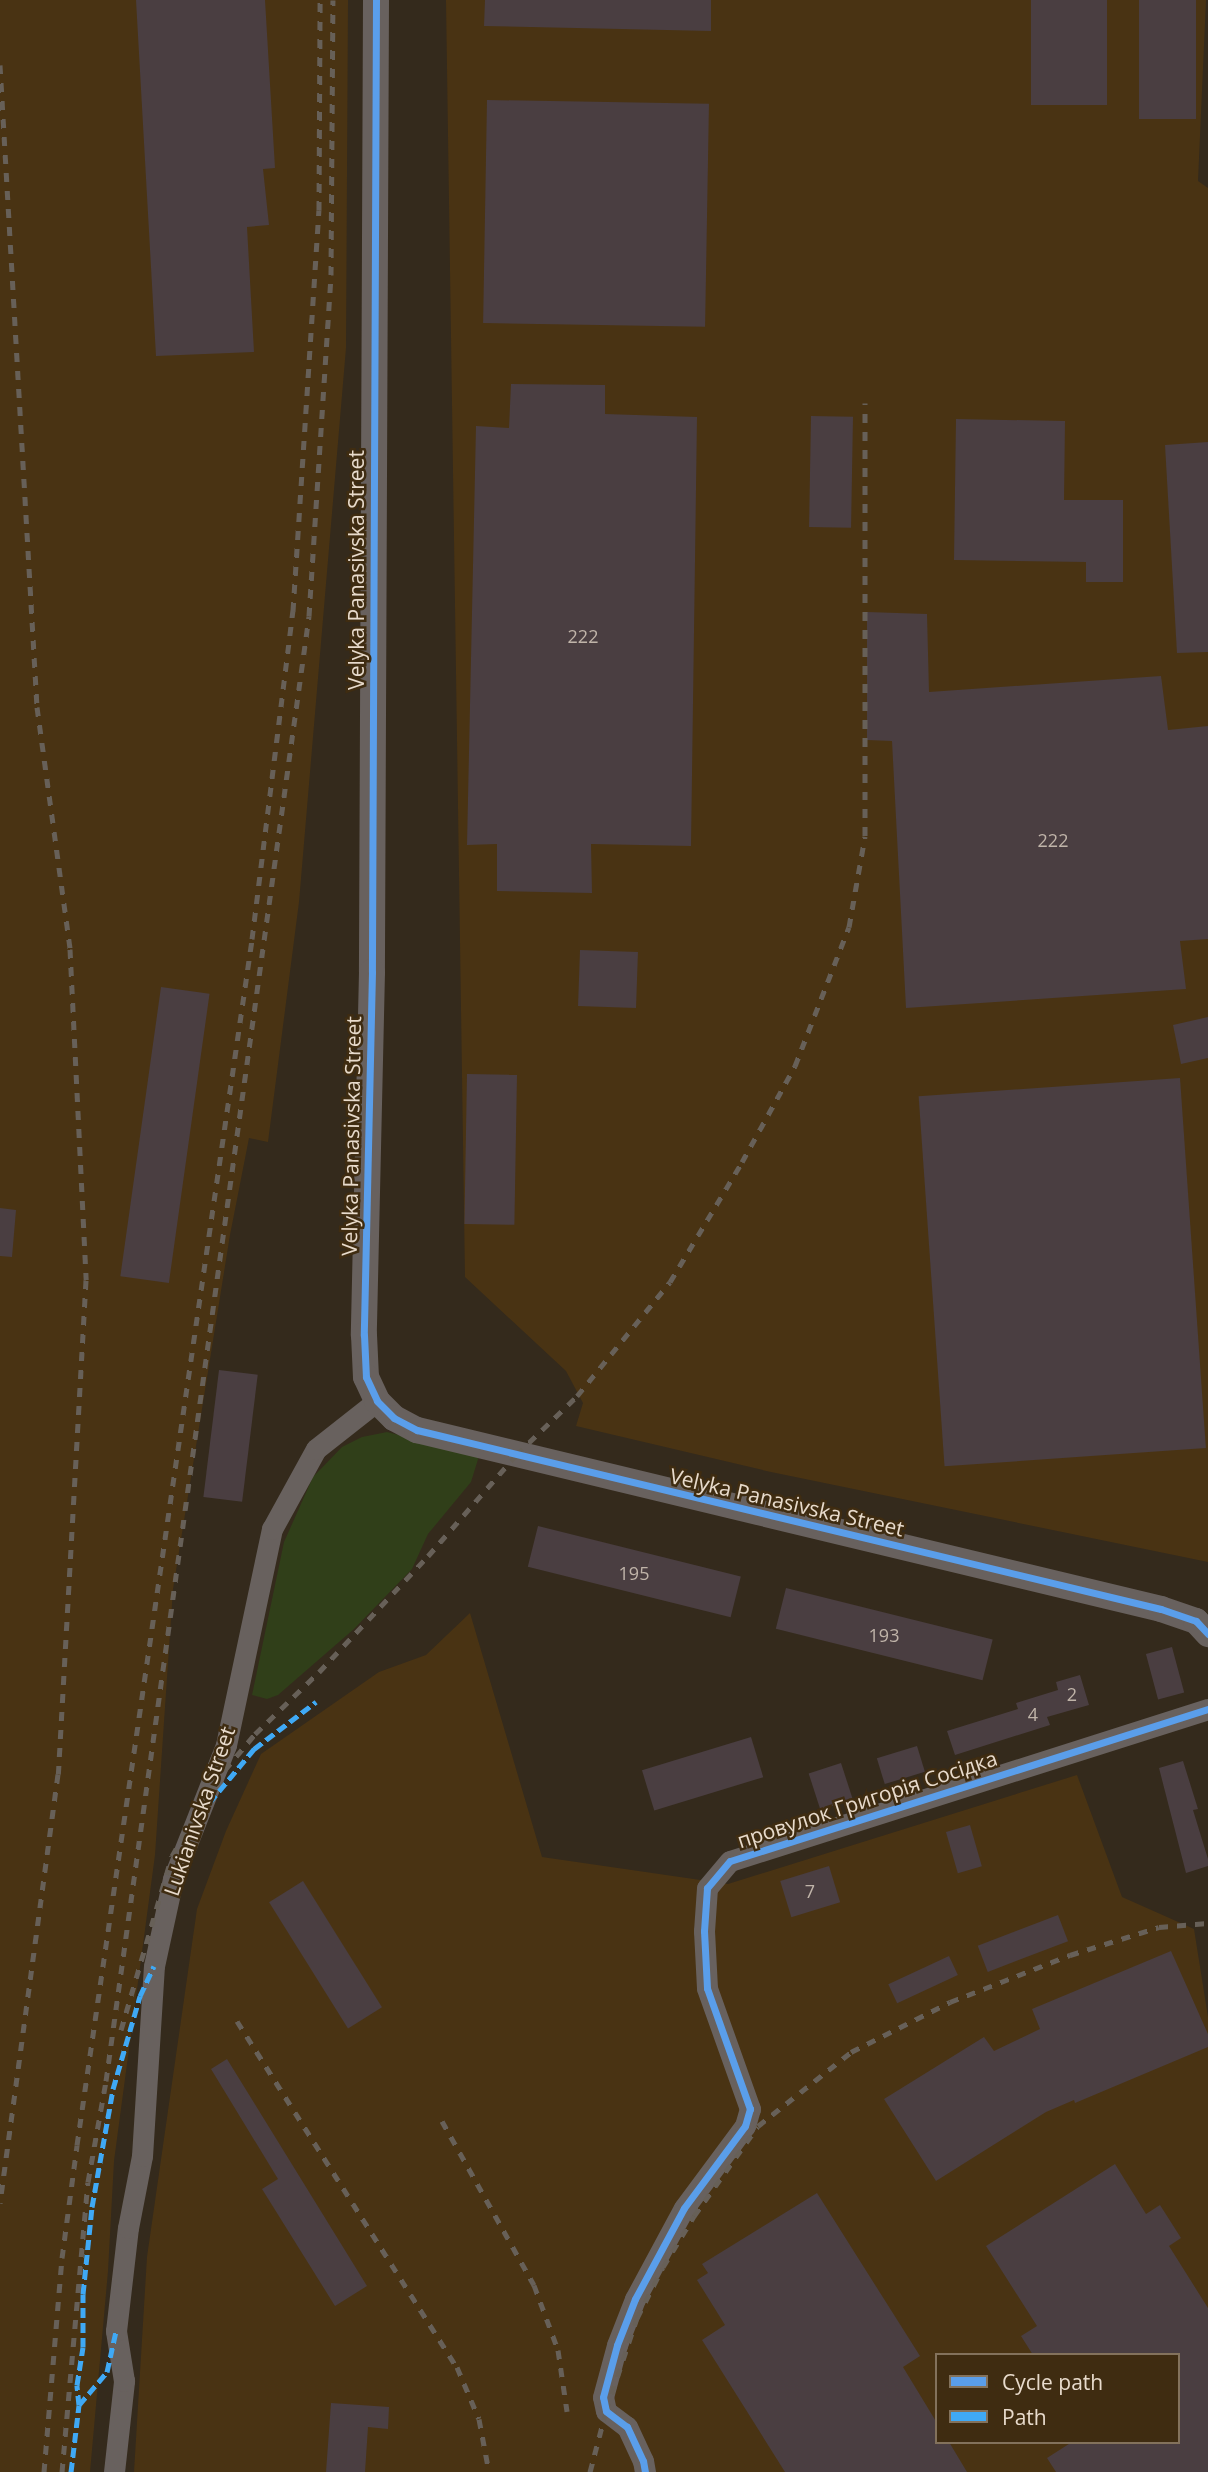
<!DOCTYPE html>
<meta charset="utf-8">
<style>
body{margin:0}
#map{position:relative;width:1208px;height:2472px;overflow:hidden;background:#342a1c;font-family:"Open Sans",sans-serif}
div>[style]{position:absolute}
.built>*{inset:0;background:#493313}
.green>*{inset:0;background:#303f19}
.building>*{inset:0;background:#4a3e41;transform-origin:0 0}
.minor>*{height:21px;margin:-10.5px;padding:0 10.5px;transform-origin:10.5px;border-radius:10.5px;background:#68615e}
.tertiary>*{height:26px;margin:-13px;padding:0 13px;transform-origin:13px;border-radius:13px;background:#68615e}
.rail>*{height:5px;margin-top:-2.5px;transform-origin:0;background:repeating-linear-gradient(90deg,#676058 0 9px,transparent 0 18px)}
.quiet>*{height:5px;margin-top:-2.5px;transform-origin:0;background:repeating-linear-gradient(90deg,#3fa9f5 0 10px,transparent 0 15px)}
.cycleway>*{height:7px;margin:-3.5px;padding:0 3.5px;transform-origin:3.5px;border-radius:3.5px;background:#5a9eea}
span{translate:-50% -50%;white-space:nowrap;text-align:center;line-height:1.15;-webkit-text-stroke:5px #3f2c11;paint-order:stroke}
.number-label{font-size:18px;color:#c0b4a9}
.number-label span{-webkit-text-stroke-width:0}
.street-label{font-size:21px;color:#e8dbcc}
.legend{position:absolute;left:935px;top:2353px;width:245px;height:91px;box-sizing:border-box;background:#3f2c11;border:2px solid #83725c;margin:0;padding:9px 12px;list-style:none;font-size:21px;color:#e8dbcc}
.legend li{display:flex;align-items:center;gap:14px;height:35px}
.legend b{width:35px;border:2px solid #83725c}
</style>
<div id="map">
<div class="built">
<i style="clip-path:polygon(0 0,348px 0,346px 348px,299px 902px,268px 1142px,249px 1138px,230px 1235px,173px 1589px,155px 1855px,114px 2161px,108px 2271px,90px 2472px,0 2472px)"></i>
<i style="clip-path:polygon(446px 0,1206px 0,1198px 181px,1208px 188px,1208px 1562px,771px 1472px,576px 1426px,583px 1403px,566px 1371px,465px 1277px)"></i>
<i style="clip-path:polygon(evenodd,470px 1613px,542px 1857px,728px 1884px,1077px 1775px,1122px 1897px,1194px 1929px,1208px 2017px,1208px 2472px,134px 2472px,147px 2257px,197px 1909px,226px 1831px,261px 1754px,379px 1672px,426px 1655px,470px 1613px,937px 2355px,1178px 2355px,1178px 2442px,937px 2442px,937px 2355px)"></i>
</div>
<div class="green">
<i style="clip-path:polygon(387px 1432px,479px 1456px,471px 1482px,428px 1534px,412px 1569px,354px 1629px,278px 1695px,267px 1699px,252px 1695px,284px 1542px,313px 1477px,342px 1447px,362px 1437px)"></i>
</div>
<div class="building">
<i style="clip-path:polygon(136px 0,265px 0,275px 168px,263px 169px,269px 225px,247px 227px,254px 352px,156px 356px)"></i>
<i style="clip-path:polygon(485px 0,711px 0,711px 31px,484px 26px)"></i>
<i style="left:1031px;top:0;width:76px;height:105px"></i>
<i style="left:1139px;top:0;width:57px;height:119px"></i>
<i style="left:487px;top:100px;width:222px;height:223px;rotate:1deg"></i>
<i style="clip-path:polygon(511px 384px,605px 385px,605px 414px,697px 417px,691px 846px,591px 844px,592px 893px,497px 891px,497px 844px,467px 845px,476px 426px,509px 428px)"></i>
<i style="left:811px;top:416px;width:42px;height:111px;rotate:1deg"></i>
<i style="clip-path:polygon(956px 419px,1065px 421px,1064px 500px,1123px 500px,1123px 582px,1086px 582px,1086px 562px,954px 560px)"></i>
<i style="clip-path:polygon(1208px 442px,1208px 652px,1177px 653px,1165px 445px)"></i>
<i style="clip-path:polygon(867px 612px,927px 614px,929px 692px,1161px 676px,1168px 730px,1208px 726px,1208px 939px,1180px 941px,1186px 989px,906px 1008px,892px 741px,867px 740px)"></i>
<i style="left:580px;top:950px;width:58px;height:56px;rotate:2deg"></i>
<i style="left:161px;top:987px;width:49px;height:292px;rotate:8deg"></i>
<i style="clip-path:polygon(1208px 1017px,1208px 1058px,1181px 1064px,1173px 1025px)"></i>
<i style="left:467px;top:1074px;width:50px;height:150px;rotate:1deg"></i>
<i style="left:1180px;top:1078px;width:371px;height:262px;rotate:86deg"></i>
<i style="clip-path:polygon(0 1208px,16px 1210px,12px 1257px,0 1256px)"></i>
<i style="left:219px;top:1370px;width:39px;height:128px;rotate:7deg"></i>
<i style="left:538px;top:1526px;width:209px;height:42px;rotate:14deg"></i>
<i style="left:786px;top:1588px;width:213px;height:42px;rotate:14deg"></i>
<i style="left:1172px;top:1647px;width:47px;height:27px;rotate:75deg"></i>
<i style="clip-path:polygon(1080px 1675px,1089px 1705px,1047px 1717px,1050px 1725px,955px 1755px,947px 1731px,1018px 1709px,1016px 1703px,1058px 1690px,1056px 1682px)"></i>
<i style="left:751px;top:1737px;width:42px;height:114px;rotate:73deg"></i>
<i style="left:917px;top:1746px;width:27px;height:42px;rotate:73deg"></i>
<i style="clip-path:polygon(1183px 1761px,1198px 1809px,1193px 1810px,1208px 1859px,1208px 1866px,1186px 1873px,1159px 1768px)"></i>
<i style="left:841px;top:1763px;width:38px;height:34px;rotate:72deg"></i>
<i style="left:970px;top:1825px;width:43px;height:25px;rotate:74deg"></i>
<i style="left:829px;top:1866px;width:38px;height:51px;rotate:73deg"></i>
<i style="left:303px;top:1881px;width:149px;height:40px;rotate:58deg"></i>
<i style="left:1058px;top:1915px;width:28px;height:86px;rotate:69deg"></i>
<i style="clip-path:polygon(1171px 1951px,1208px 2034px,1208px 2047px,1075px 2103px,1074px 2100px,1046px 2112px,936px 2181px,884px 2099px,984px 2037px,994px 2051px,1040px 2029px,1032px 2009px)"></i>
<i style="left:949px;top:1956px;width:21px;height:67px;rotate:65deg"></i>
<i style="clip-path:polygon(227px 2059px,367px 2286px,335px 2306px,262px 2189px,278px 2179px,211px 2069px)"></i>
<i style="clip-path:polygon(1115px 2164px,1146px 2214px,1160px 2205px,1181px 2238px,1169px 2246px,1208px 2308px,1208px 2472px,1056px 2472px,1047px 2458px,1072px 2442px,1178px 2442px,1178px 2355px,1033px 2355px,1021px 2336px,1037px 2326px,986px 2246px)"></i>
<i style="clip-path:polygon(817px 2193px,920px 2356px,903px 2367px,937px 2423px,937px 2442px,949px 2442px,967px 2472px,785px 2472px,702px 2340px,725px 2325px,697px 2280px,708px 2273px,702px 2264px)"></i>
<i style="clip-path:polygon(331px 2403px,389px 2407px,388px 2429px,368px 2427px,365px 2472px,326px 2472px)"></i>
</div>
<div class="minor">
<i style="left:114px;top:2472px;width:92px;rotate:-83.7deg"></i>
<i style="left:124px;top:2381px;width:51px;rotate:-99.1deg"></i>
<i style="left:116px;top:2331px;width:104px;rotate:-83.4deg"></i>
<i style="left:128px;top:2228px;width:73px;rotate:-79deg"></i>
<i style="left:142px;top:2156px;width:190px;rotate:-86.4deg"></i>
<i style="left:154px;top:1966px;width:89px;rotate:-77.7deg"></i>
<i style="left:173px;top:1879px;width:144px;rotate:-68.4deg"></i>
<i style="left:226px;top:1745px;width:221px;rotate:-78deg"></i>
<i style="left:272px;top:1529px;width:91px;rotate:-61.2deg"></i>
<i style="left:316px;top:1449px;width:78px;rotate:-38.2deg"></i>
<i style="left:645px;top:2472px;width:11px;rotate:-100deg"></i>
<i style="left:643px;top:2461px;width:38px;rotate:-115deg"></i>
<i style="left:627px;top:2427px;width:26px;rotate:-143deg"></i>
<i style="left:606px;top:2411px;width:14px;rotate:-102deg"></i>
<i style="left:603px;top:2397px;width:54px;rotate:-74.9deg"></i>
<i style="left:617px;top:2345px;width:49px;rotate:-68.6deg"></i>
<i style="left:635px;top:2299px;width:103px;rotate:-61.7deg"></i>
<i style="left:684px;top:2208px;width:102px;rotate:-53.4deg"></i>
<i style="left:745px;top:2126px;width:18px;rotate:-74deg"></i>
<i style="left:750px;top:2109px;width:128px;rotate:-109.6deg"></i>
<i style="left:707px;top:1988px;width:57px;rotate:-93deg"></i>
<i style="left:704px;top:1931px;width:43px;rotate:-86deg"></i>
<i style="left:707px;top:1888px;width:35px;rotate:-50deg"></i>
<i style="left:730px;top:1861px;width:502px;rotate:-17.64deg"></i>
</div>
<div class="tertiary">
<i style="left:376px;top:0;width:972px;rotate:90.24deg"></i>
<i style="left:372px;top:972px;width:363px;rotate:91.3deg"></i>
<i style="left:364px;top:1335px;width:42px;rotate:87.3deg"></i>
<i style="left:366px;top:1377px;width:26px;rotate:65deg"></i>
<i style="left:377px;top:1401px;width:24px;rotate:45deg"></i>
<i style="left:394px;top:1418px;width:26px;rotate:28deg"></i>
<i style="left:417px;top:1430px;width:765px;rotate:13.53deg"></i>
<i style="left:1161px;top:1609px;width:37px;rotate:19deg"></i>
<i style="left:1196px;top:1621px;width:18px;rotate:47deg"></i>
</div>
<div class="rail">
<i style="left:0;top:65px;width:643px;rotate:86.7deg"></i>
<i style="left:37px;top:707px;width:244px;rotate:82.2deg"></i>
<i style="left:70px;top:949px;width:331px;rotate:87.2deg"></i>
<i style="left:86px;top:1280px;width:495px;rotate:93.2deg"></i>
<i style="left:58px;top:1774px;width:433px;rotate:97.7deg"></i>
<i style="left:237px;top:2021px;width:410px;rotate:57.6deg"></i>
<i style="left:457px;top:2367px;width:56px;rotate:67.1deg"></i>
<i style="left:479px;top:2419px;width:54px;rotate:79.3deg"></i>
<i style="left:121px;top:2030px;width:181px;rotate:-73.7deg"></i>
<i style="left:172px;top:1856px;width:83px;rotate:-60.3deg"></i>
<i style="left:213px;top:1784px;width:65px;rotate:-50deg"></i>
<i style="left:255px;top:1734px;width:89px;rotate:-44.1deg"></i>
<i style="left:319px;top:1672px;width:159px;rotate:-46.8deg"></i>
<i style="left:428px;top:1556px;width:134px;rotate:-48.9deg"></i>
<i style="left:516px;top:1455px;width:85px;rotate:-44deg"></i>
<i style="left:577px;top:1396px;width:147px;rotate:-50.8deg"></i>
<i style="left:670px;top:1282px;width:140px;rotate:-59deg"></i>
<i style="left:742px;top:1162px;width:110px;rotate:-61.1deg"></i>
<i style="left:795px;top:1066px;width:149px;rotate:-68.8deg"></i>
<i style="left:849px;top:927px;width:92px;rotate:-80deg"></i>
<i style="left:865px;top:836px;width:433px;rotate:-90deg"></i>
<i style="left:442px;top:2121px;width:188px;rotate:60.7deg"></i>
<i style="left:534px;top:2285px;width:69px;rotate:69.7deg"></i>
<i style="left:558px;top:2350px;width:62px;rotate:81.6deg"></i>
<i style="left:44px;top:2472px;width:215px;rotate:-85.2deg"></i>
<i style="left:62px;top:2258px;width:114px;rotate:-82.4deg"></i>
<i style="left:77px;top:2145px;width:1219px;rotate:-81.74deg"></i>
<i style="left:252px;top:939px;width:331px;rotate:-82.9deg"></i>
<i style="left:293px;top:611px;width:402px;rotate:-86.3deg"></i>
<i style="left:319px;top:210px;width:210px;rotate:-89.7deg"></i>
<i style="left:62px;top:2472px;width:291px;rotate:-84.9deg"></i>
<i style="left:88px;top:2182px;width:103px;rotate:-79.9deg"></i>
<i style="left:106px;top:2081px;width:1479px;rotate:-82.11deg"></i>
<i style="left:309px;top:616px;width:342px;rotate:-86.3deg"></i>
<i style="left:331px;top:275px;width:275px;rotate:-89.6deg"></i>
<i style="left:590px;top:2472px;width:63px;rotate:-75.3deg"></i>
<i style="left:606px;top:2411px;width:98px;rotate:-71.6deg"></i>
<i style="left:637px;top:2318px;width:57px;rotate:-63deg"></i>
<i style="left:663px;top:2267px;width:60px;rotate:-58.7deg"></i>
<i style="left:694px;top:2216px;width:110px;rotate:-54.6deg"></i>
<i style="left:758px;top:2126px;width:119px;rotate:-38.5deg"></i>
<i style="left:851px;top:2052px;width:111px;rotate:-26.8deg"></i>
<i style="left:950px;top:2002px;width:129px;rotate:-21.4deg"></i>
<i style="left:1070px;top:1955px;width:93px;rotate:-17.5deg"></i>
<i style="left:1159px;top:1927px;width:49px;rotate:-4.7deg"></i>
</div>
<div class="quiet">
<i style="left:200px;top:1814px;width:85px;rotate:-50.3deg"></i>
<i style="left:254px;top:1749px;width:78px;rotate:-37.2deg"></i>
<i style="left:79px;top:2405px;width:20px;rotate:-96deg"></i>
<i style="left:77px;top:2385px;width:38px;rotate:-81deg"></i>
<i style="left:83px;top:2347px;width:53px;rotate:-90deg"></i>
<i style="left:83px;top:2294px;width:87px;rotate:-84.1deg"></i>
<i style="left:92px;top:2207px;width:120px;rotate:-79.9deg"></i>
<i style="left:113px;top:2089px;width:97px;rotate:-73.8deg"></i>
<i style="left:140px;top:1996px;width:33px;rotate:-65deg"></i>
<i style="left:71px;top:2472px;width:67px;rotate:-83.2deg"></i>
<i style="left:79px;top:2405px;width:43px;rotate:-49.7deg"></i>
<i style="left:107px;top:2372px;width:42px;rotate:-77.6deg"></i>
</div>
<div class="cycleway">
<i style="left:376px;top:0;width:972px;rotate:90.24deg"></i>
<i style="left:372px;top:972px;width:363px;rotate:91.3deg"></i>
<i style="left:364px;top:1335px;width:42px;rotate:87.3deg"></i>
<i style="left:366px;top:1377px;width:26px;rotate:65deg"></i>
<i style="left:377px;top:1401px;width:24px;rotate:45deg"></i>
<i style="left:394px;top:1418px;width:26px;rotate:28deg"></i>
<i style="left:417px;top:1430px;width:765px;rotate:13.53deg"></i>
<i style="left:1161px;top:1609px;width:37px;rotate:19deg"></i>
<i style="left:1196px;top:1621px;width:18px;rotate:47deg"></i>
<i style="left:645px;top:2472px;width:11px;rotate:-100deg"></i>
<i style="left:643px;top:2461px;width:38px;rotate:-115deg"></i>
<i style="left:627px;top:2427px;width:26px;rotate:-143deg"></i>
<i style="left:606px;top:2411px;width:14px;rotate:-102deg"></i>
<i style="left:603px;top:2397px;width:54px;rotate:-74.9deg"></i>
<i style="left:617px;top:2345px;width:49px;rotate:-68.6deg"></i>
<i style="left:635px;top:2299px;width:103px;rotate:-61.7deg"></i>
<i style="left:684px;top:2208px;width:102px;rotate:-53.4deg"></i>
<i style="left:745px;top:2126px;width:18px;rotate:-74deg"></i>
<i style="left:750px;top:2109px;width:128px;rotate:-109.6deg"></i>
<i style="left:707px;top:1988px;width:57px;rotate:-93deg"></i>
<i style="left:704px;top:1931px;width:43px;rotate:-86deg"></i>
<i style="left:707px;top:1888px;width:35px;rotate:-50deg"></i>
<i style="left:730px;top:1861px;width:502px;rotate:-17.64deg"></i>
</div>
<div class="number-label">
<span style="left:583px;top:636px">222</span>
<span style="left:1053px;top:840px">222</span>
<span style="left:634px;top:1573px">195</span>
<span style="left:884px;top:1635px">193</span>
<span style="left:1072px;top:1694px">2</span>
<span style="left:1033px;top:1714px">4</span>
<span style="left:810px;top:1891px">7</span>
</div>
<div class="street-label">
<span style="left:356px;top:570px;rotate:-90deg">Velyka Panasivska Street</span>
<span style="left:351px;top:1136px;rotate:-89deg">Velyka Panasivska Street</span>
<span style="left:787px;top:1502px;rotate:13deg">Velyka Panasivska Street</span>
<span style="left:867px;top:1799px;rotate:-18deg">провулок Григорія Сосідка</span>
<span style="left:199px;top:1811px;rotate:-71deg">Lukianivska Street</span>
</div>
<ul class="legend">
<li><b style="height:9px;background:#5a9eea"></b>Cycle path</li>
<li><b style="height:9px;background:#3fa9f5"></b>Path</li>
</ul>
</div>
